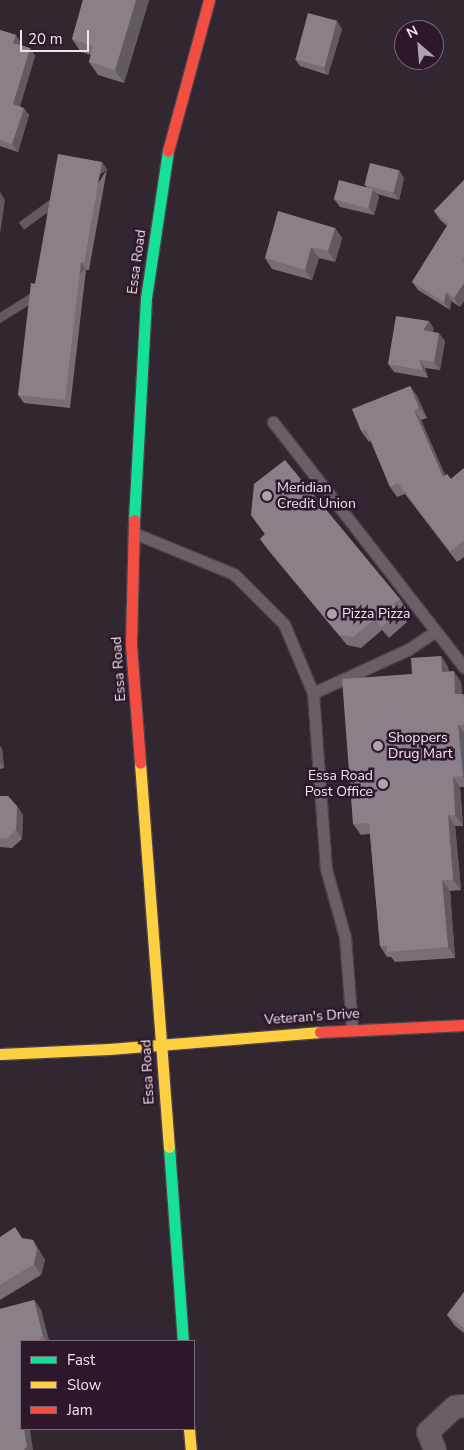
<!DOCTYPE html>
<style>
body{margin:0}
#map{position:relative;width:464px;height:1450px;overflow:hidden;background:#322630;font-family:"Nunito Sans",sans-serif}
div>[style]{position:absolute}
.roads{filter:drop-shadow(1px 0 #4d424b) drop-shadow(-1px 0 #4d424b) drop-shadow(0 1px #4d424b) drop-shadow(0 -1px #4d424b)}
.lane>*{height:11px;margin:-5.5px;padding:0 5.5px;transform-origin:5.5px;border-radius:5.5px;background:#695f67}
.street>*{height:22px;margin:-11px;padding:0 11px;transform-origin:11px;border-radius:11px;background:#695f67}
.fast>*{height:11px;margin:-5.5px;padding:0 5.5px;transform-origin:5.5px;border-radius:5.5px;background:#16e098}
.slow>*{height:11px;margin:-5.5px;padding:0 5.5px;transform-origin:5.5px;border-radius:5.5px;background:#ffcf43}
.jam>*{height:11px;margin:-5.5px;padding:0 5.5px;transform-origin:5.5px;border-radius:5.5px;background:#f24e42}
.wall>*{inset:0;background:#786e76}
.shaded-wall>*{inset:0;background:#615a60;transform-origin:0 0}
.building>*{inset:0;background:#8b8089;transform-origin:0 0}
.dots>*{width:14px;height:14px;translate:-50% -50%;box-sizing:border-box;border:2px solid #2d172a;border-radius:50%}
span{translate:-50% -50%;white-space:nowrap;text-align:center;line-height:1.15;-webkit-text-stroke:5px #2d172a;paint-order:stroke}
.street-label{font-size:14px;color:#f3e3f0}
.poi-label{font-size:14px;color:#f3e3f0}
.left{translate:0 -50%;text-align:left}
.right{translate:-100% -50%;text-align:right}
.legend{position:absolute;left:20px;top:1340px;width:175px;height:90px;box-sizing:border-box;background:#2d172a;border:1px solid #7c6979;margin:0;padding:6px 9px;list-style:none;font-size:15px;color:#f3e3f0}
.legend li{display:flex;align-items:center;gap:10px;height:25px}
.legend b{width:25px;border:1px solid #7c6979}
.north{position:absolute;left:394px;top:20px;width:50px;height:50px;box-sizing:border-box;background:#2d172a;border:1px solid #7c6979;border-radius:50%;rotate:333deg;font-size:14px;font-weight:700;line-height:20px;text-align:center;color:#f3e3f0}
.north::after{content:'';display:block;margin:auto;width:18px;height:22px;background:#afa1ad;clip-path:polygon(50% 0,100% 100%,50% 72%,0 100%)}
.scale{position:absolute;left:20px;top:30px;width:69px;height:22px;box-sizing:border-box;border:2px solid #f3e3f0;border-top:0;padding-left:6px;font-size:15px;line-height:18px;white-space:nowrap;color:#f3e3f0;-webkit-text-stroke:4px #2d172a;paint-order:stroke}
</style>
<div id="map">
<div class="roads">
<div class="lane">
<i style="left:273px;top:422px;width:311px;rotate:52.1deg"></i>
<i style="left:134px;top:533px;width:108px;rotate:22.3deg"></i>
<i style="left:234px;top:574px;width:71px;rotate:45deg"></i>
<i style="left:284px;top:624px;width:75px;rotate:67.2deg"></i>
<i style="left:313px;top:693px;width:176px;rotate:85.8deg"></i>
<i style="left:326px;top:869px;width:71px;rotate:74.4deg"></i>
<i style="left:345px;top:937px;width:92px;rotate:85.6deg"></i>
<i style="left:313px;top:693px;width:106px;rotate:-24.6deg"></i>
<i style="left:409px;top:649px;width:30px;rotate:-34deg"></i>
</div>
<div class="street">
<i style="left:435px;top:1450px;width:19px;rotate:-111deg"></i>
<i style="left:428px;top:1432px;width:37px;rotate:-43deg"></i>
<i style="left:455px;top:1407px;width:9px;rotate:-6deg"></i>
</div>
<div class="fast">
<i style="left:134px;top:520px;width:222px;rotate:-86.9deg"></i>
<i style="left:146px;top:298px;width:149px;rotate:-81.5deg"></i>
<i style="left:169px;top:1147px;width:195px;rotate:85.9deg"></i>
</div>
<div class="slow">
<i style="left:140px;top:763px;width:385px;rotate:85.7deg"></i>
<i style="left:0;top:1054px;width:109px;rotate:-2.6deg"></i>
<i style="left:109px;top:1049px;width:212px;rotate:-4.6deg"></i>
<i style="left:189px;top:1429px;width:21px;rotate:85deg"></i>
</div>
<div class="jam">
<i style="left:168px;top:151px;width:156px;rotate:-74.8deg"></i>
<i style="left:134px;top:520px;width:125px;rotate:91.4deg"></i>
<i style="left:131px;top:645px;width:118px;rotate:85.6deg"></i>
<i style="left:320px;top:1032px;width:144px;rotate:-2.8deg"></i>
</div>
</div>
<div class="wall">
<i style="clip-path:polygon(83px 0,149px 0,124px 83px,98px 75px,89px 62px,91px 55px,81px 52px,72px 39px)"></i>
<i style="clip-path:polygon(342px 29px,328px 75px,300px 66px,295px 59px)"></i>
<i style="clip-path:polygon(0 30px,16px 35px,21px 43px,20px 45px,30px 48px,35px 56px,20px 106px,29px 115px,18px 152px,0 146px)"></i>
<i style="clip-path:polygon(107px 169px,89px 270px,86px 270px,70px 408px,24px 403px,18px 395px,35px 284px)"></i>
<i style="clip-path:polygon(404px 178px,399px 200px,377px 194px,379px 197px,374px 215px,340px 207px,334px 199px,367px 187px,365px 185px)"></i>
<i style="clip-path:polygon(464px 180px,464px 301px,460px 307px,451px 301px,450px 310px,418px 290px,412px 282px,447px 226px,440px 220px,434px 211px)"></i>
<i style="clip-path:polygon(335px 228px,342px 238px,335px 262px,319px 258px,312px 280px,272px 269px,265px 258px)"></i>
<i style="clip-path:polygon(429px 321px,434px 329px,432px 332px,445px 341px,440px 370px,425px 368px,428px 378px,394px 372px,388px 364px)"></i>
<i style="clip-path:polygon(410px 386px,417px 396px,427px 418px,421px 420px,445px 475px,451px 479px,464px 468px,464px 557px,457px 562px,405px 494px,397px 497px,390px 487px,371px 441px,369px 442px,361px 431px)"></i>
<i style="clip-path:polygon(251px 515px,400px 599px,407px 610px,401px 614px,407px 622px,389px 638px,382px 630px,361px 648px,347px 645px,268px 550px,260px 539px,265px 534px)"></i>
<i style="clip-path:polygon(441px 656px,448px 667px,449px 672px,461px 682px,462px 694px,464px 695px,464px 787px,460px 787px,463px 826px,455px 826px,461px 890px,450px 891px,455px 958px,395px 962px,391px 957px,387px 957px,380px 946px,370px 834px,361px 835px,353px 824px,412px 674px)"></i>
<i style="clip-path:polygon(0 746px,2px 749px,4px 768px,0 769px)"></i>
<i style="clip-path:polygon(0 796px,17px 806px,23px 815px,22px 839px,12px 848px,0 847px)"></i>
<i style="clip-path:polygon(0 1237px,23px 1239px,33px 1240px,45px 1260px,41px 1275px,0 1300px)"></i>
<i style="clip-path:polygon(464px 1292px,464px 1333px,455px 1326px,447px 1315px)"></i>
<i style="clip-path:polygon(34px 1300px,41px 1310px,49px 1341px,21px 1341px,21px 1429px,0 1450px,0 1309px)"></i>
</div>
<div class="shaded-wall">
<i style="clip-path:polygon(136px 0,149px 0,124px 83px,115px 70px)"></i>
<i style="clip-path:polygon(337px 21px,342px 29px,328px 75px,323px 67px)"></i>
<i style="clip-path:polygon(16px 35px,21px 43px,19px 51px,13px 43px)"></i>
<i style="clip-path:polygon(30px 48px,35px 56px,18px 112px,13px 104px)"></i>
<i style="clip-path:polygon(24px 108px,29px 115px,18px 152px,12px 144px)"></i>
<i style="left:102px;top:162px;width:9px;height:103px;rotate:54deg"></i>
<i style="clip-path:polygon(399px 170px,404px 178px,399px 200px,393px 192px)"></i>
<i style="clip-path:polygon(373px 189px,379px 197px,374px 215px,369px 207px)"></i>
<i style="clip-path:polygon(0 192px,5px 200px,0 234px)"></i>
<i style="clip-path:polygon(335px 228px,342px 238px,335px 262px,328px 251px)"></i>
<i style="clip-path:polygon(311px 247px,319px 258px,312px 280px,305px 270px)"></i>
<i style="left:81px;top:262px;width:9px;height:139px;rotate:58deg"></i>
<i style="clip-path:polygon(464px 283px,464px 301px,460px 307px,454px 298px)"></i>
<i style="clip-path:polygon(446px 292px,451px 301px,450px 310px,444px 302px)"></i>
<i style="clip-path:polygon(429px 321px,434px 329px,429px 338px,423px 330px)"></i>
<i style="clip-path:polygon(439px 333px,445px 341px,440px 370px,434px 362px)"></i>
<i style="clip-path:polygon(419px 360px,425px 368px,428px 378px,423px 370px)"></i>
<i style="clip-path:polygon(410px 386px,417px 396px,427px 418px,419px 408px)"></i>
<i style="clip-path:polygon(414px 410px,421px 420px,450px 488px,443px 477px)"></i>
<i style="clip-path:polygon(441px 656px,448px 667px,450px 683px,442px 672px)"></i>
<i style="clip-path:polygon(454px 671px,461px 682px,463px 705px,455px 694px)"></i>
<i style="clip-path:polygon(458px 725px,464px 733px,464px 778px,463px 776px)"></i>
<i style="clip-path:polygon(0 746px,2px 749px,4px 768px,0 763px)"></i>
<i style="clip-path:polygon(453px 777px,460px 787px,463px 826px,455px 815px)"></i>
<i style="clip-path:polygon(17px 806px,23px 815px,22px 839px,16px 830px)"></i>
<i style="clip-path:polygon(448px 815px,455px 826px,461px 890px,453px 880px)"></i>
<i style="clip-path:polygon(442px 880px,450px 891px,455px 958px,448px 947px)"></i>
<i style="clip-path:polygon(33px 1240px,45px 1260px,41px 1275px,34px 1264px)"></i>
<i style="clip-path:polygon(34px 1300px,41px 1310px,49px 1341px,47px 1341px,43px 1336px)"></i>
<i style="clip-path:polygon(24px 1429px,30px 1429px,33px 1450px,24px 1450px)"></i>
</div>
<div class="building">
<i style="clip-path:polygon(83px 0,136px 0,115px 70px,89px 62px,93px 46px,72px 39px)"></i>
<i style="left:308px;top:13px;width:30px;height:48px;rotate:15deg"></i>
<i style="clip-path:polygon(0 30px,16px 35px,13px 43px,30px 48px,13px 104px,24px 108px,12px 144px,0 140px)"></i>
<i style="clip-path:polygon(58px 154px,102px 162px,84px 263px,81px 262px,65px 400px,18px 395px,31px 283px,35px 284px)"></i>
<i style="left:370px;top:163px;width:30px;height:23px;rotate:14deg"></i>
<i style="left:339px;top:180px;width:35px;height:20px;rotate:15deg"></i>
<i style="clip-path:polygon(464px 180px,464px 259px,462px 261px,464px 262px,464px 266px,463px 268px,464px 269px,464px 283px,454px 298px,446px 292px,444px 302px,412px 282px,448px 224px,434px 211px)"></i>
<i style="clip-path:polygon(278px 211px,335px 228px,328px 251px,311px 247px,305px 270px,265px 258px)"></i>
<i style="clip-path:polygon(396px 316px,429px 321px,423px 330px,439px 333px,434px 362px,419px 360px,423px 370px,388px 364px)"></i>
<i style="clip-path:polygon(410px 386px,419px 408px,414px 410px,443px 477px,447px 474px,451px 479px,464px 468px,464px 540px,450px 551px,398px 483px,390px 487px,366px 430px,361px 431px,352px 409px)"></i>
<i style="clip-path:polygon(285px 460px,400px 599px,393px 604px,400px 612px,381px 627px,375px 619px,353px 637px,339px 635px,260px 539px,265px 534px,251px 515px,254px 484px)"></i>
<i style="clip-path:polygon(441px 656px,442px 672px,454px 671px,455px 694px,463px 694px,464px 701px,464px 725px,458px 725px,463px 776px,453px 777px,455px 815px,448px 815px,453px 880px,442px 880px,448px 947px,387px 952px,387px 946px,380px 946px,369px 823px,353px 824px,342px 679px,412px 674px,411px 658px)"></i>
<i style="clip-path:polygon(0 796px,8px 796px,17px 806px,16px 830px,6px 839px,0 838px)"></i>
<i style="clip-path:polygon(15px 1227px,22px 1238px,33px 1240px,37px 1249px,34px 1264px,0 1285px,0 1237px)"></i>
<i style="clip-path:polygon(464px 1292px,464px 1328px,447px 1315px)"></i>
<i style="clip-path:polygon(34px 1300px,43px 1336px,40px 1337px,41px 1341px,21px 1341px,21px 1351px,20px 1352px,21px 1366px,21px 1401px,20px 1401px,21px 1409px,21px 1429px,24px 1429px,27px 1446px,24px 1450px,0 1450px,0 1309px)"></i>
</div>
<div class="dots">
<i style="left:267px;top:496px;background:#afa1ad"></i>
<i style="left:332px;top:614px;background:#afa1ad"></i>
<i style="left:378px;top:746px;background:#afa1ad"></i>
<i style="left:383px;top:784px;background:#afa1ad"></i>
</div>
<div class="street-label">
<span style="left:137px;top:262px;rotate:-82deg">Essa Road</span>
<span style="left:119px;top:669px;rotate:-94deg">Essa Road</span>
<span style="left:312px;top:1017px;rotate:-4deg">Veteran's Drive</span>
<span style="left:148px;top:1072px;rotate:-93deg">Essa Road</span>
</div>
<div class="poi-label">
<span class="left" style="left:277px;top:496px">Meridian<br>Credit Union</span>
<span class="left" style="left:342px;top:614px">Pizza Pizza</span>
<span class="left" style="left:388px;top:746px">Shoppers<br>Drug Mart</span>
<span class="right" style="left:373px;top:784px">Essa Road<br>Post Office</span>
</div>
<ul class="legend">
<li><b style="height:6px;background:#16e098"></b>Fast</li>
<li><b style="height:6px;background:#ffcf43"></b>Slow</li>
<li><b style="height:6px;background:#f24e42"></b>Jam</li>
</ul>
<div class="north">N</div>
<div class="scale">20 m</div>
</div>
